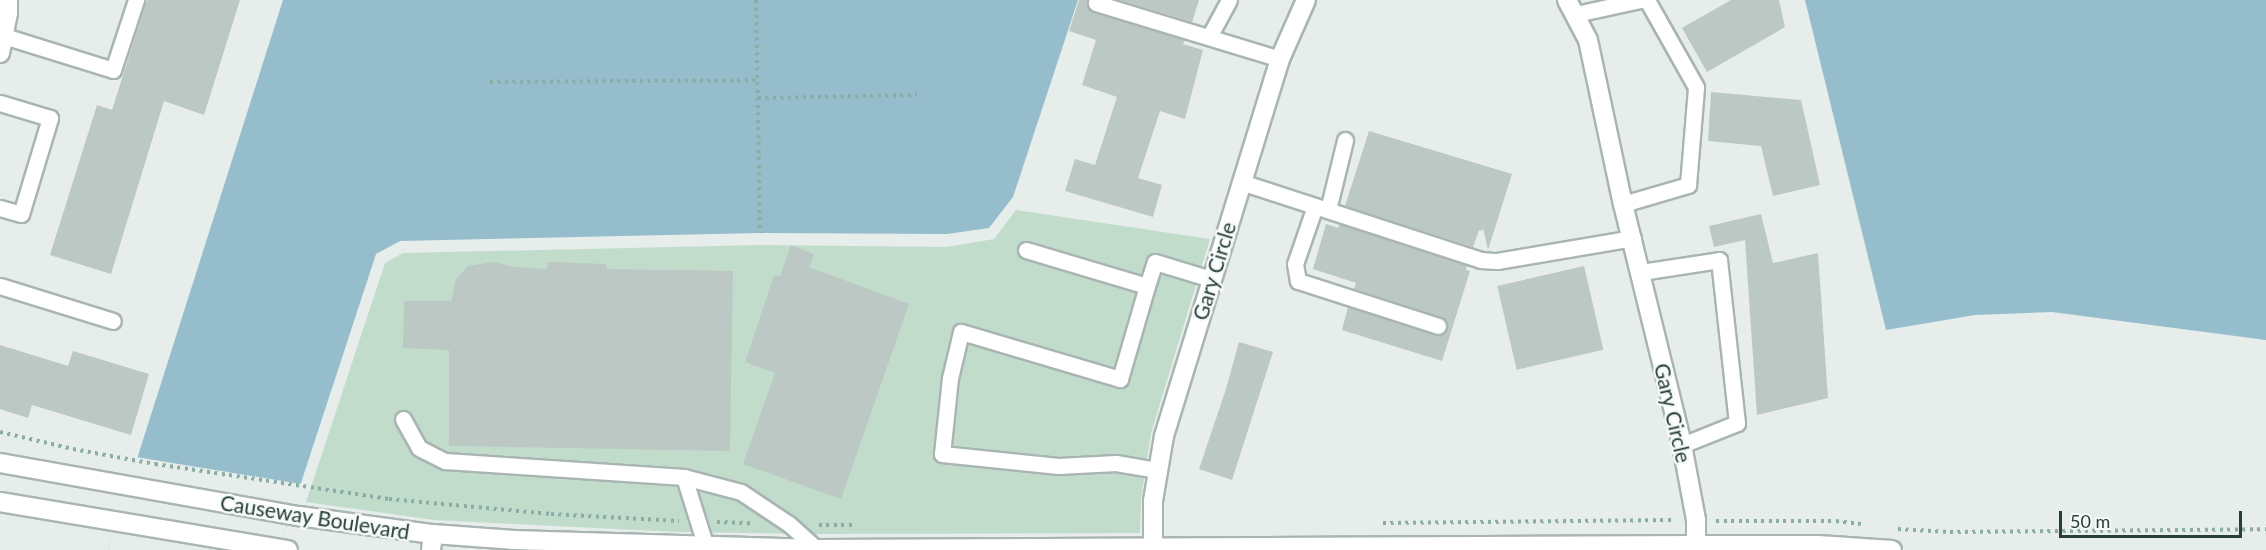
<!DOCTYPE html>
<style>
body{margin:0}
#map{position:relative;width:2266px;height:550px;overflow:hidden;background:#e6edeb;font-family:Lato,sans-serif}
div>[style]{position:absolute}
.green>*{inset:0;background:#c2dccc}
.water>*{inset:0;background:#95bdcc}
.pier>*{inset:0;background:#e6edeb}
.building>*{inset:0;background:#bcc8c4;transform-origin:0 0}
.path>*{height:4px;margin-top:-2px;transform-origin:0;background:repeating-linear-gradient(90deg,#8aada6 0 3px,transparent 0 7.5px)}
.roads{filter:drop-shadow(2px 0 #a9b5b2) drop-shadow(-2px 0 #a9b5b2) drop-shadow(0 2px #a9b5b2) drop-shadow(0 -2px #a9b5b2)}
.lane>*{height:15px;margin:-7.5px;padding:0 7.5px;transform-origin:7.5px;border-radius:7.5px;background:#fff}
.street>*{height:18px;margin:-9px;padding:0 9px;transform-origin:9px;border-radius:9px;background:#fff}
.secondary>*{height:18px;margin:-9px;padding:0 9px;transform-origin:9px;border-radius:9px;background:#fff}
span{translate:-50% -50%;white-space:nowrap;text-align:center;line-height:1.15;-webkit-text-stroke:5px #f6faf9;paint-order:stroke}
.street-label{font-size:21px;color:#273e3a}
.scale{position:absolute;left:2059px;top:511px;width:183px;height:27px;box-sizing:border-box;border:3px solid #273e3a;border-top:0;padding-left:8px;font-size:18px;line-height:21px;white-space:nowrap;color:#273e3a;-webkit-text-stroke:4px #f6faf9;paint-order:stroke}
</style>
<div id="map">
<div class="green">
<i style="clip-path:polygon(1016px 210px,1210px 239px,1151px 433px,1141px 499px,1140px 533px,817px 534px,677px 532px,434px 520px,306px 502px,385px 263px,403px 253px,760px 245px,947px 247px,994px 239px)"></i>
</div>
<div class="water">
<i style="clip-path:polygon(283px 0,1078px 0,1013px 197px,989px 228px,947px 234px,760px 233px,400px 241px,376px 254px,279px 550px,108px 550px)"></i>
<i style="clip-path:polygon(1805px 0,2266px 0,2266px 340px,2052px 312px,1975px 315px,1886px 330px)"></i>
</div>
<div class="pier">
<i style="clip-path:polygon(136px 457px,301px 484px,279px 550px,108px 550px)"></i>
</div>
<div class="building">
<i style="clip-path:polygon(147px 0,240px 0,204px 115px,164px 101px,111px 274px,50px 255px,97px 105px,112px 110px)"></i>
<i style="clip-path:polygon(1079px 0,1087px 0,1088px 9px,1093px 12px,1185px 40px,1183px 44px,1203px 50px,1185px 119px,1160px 111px,1138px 178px,1162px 185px,1153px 217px,1065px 191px,1075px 159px,1095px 165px,1117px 97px,1082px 85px,1096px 40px,1069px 31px)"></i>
<i style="clip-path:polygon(1120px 0,1199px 0,1192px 22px)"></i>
<i style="clip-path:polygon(1731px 0,1779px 0,1785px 27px,1707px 72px,1682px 28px)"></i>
<i style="clip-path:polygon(1711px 92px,1801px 100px,1820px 185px,1773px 196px,1761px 146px,1708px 141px)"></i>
<i style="clip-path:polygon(1369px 131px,1512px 174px,1488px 250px,1483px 228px,1482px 231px,1479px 230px,1473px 247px,1345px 206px)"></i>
<i style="clip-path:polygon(1761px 214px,1773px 263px,1818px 253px,1828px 398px,1757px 415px,1745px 240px,1714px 247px,1709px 226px)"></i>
<i style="clip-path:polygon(1326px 224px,1338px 228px,1340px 224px,1467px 266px,1466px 270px,1470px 271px,1442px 361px,1342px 330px,1348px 307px,1436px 335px,1444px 334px,1448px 325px,1441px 317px,1354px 289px,1356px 283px,1313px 269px)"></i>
<i style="clip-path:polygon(791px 245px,814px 254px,809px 267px,909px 304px,841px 499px,743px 464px,775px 373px,745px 362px,774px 275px,780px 276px)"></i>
<i style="clip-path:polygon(493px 262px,515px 267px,547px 269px,548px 262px,606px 264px,607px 269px,733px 271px,730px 451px,449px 446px,449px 350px,403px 348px,404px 301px,451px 301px,456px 279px,468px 266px)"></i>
<i style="left:1584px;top:266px;width:86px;height:89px;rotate:77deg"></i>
<i style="clip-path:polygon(1239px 342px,1273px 352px,1232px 480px,1199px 469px,1226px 389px)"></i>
<i style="clip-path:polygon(0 345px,68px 366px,73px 351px,149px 374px,131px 435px,32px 405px,28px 418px,0 409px)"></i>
</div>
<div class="path">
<i style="left:756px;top:0;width:233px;rotate:89deg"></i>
<i style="left:490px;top:82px;width:267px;rotate:-0.4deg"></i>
<i style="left:758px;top:98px;width:159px;rotate:-1.1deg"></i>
<i style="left:0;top:432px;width:75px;rotate:13.1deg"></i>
<i style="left:73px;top:449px;width:83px;rotate:10.4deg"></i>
<i style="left:155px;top:464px;width:237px;rotate:8.5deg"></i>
<i style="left:389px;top:499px;width:163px;rotate:5.3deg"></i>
<i style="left:551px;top:514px;width:128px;rotate:3.1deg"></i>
<i style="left:1716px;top:521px;width:120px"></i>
<i style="left:1836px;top:521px;width:25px;rotate:7deg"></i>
<i style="left:717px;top:522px;width:34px;rotate:2deg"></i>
<i style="left:1383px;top:523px;width:292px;rotate:-0.6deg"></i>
<i style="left:819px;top:525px;width:37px"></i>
<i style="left:1898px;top:529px;width:52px;rotate:3.3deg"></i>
<i style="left:1950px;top:532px;width:316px;rotate:-0.5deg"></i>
</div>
<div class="roads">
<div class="lane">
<i style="left:1097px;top:0;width:3px;rotate:108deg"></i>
<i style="left:1096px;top:3px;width:192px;rotate:16.9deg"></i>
<i style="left:1576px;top:14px;width:66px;rotate:-12.3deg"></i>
<i style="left:4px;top:36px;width:114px;rotate:17.3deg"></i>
<i style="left:113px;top:70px;width:74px;rotate:-71.8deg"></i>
<i style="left:1209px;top:37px;width:42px;rotate:-61.6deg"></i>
<i style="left:0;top:103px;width:52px;rotate:16.7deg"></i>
<i style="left:50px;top:118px;width:100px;rotate:106.8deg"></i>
<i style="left:21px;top:214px;width:22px;rotate:-164deg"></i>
<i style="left:1241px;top:182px;width:252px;rotate:18deg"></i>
<i style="left:1481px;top:260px;width:16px;rotate:4deg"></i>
<i style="left:1497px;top:261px;width:138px;rotate:-9.6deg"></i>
<i style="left:1623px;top:204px;width:68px;rotate:-16.3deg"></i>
<i style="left:1688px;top:185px;width:98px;rotate:-85.3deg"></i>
<i style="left:1696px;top:87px;width:100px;rotate:-119.4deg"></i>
<i style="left:1315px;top:206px;width:61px;rotate:109deg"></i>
<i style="left:1295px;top:264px;width:17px;rotate:80deg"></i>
<i style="left:1298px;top:281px;width:147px;rotate:17.8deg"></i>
<i style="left:1328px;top:210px;width:72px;rotate:-76.3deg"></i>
<i style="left:1026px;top:250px;width:126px;rotate:16.6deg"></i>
<i style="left:1147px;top:286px;width:97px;rotate:106.2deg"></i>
<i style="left:1120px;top:379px;width:166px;rotate:-163.5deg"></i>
<i style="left:961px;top:332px;width:47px;rotate:103.4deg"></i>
<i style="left:950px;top:378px;width:76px;rotate:96deg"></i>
<i style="left:942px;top:454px;width:117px;rotate:5.9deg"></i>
<i style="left:1058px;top:466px;width:58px;rotate:-3deg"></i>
<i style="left:1116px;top:463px;width:42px;rotate:9.7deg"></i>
<i style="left:1641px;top:272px;width:79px;rotate:-8.7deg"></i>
<i style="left:1719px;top:260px;width:164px;rotate:83.7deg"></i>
<i style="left:1737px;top:423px;width:59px;rotate:158.2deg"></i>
<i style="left:0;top:286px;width:118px;rotate:17.2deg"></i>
<i style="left:1147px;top:286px;width:25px;rotate:-72deg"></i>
<i style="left:1155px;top:262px;width:59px;rotate:16.9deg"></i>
<i style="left:403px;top:419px;width:33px;rotate:61deg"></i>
<i style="left:419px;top:448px;width:29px;rotate:27deg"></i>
<i style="left:445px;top:461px;width:240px;rotate:3.8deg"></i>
<i style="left:684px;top:477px;width:59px;rotate:14.7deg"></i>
<i style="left:741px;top:492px;width:58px;rotate:33.7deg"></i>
<i style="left:789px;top:524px;width:38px;rotate:42deg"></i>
<i style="left:684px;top:477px;width:73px;rotate:72.6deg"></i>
</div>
<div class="street">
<i style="left:1567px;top:0;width:45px;rotate:62.3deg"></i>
<i style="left:1588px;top:40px;width:168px;rotate:78deg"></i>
<i style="left:1623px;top:204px;width:248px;rotate:76.2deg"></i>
<i style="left:1682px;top:445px;width:76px;rotate:79.4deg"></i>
<i style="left:1696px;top:520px;width:30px;rotate:90deg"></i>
<i style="left:0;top:53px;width:41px;rotate:-78.7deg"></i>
<i style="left:8px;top:13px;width:13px;rotate:-90deg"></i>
<i style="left:431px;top:550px;width:16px;rotate:-83deg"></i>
<i style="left:1153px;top:550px;width:49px;rotate:-90deg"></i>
<i style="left:1153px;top:501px;width:66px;rotate:-80.4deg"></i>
<i style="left:1164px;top:436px;width:394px;rotate:-72.9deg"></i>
<i style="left:1280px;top:59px;width:64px;rotate:-66.2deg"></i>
</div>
<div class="secondary">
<i style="left:0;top:463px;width:304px;rotate:10.1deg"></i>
<i style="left:299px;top:516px;width:135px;rotate:7.7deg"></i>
<i style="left:433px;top:534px;width:81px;rotate:4.2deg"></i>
<i style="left:514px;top:540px;width:303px;rotate:1.7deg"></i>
<i style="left:817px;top:549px;width:879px;rotate:-0.26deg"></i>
<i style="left:1696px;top:545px;width:123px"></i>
<i style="left:1819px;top:545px;width:73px;rotate:3.9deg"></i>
<i style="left:0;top:502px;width:292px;rotate:9.5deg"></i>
</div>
</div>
<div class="street-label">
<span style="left:1214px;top:271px;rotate:-73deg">Gary Circle</span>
<span style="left:1673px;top:413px;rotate:77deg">Gary Circle</span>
<span style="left:315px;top:517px;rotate:9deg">Causeway Boulevard</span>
</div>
<div class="scale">50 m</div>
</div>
